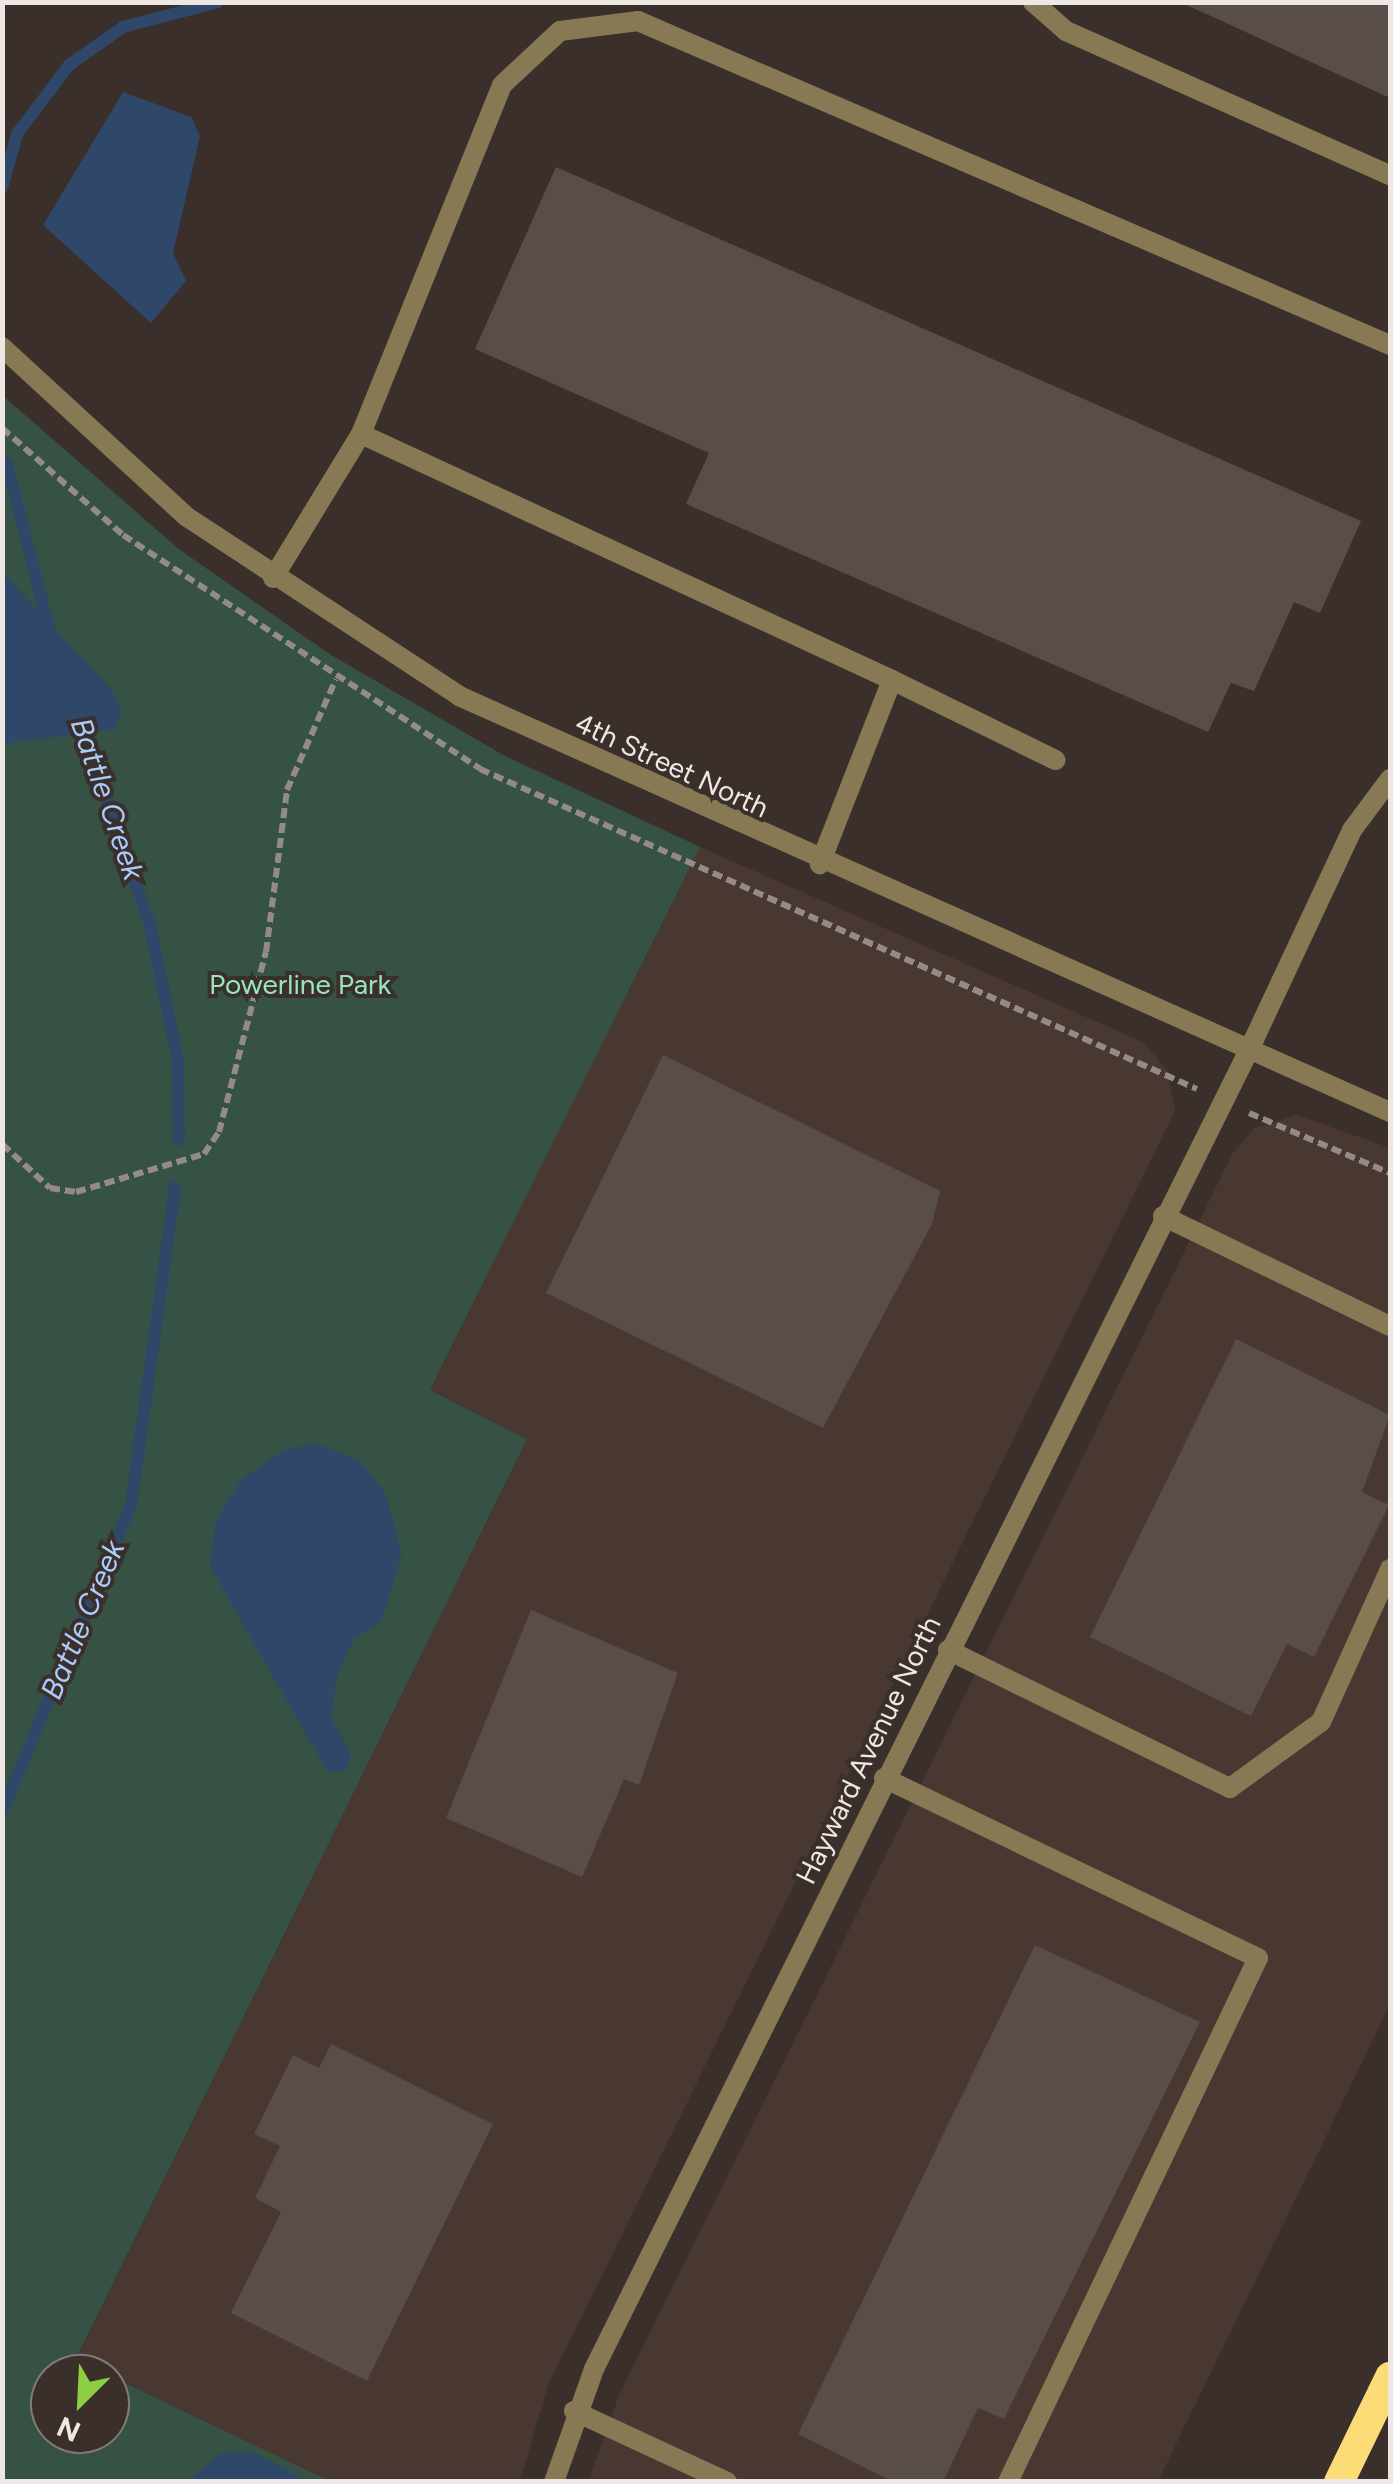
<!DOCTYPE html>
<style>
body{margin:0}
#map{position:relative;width:1393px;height:2484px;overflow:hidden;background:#3a2f2b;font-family:Figtree,sans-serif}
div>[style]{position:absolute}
.built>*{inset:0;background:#483831}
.green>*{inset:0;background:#365244}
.water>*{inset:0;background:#2f4769}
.stream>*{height:12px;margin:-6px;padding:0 6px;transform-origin:6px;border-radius:6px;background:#2f4769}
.building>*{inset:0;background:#584d48}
.path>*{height:6px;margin-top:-3px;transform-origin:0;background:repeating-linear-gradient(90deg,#948b88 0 10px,transparent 0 15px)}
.service>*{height:20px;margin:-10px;padding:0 10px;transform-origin:10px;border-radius:10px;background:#867953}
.minor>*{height:20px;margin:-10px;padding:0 10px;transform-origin:10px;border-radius:10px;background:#867953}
.tertiary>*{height:20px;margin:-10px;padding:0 10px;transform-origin:10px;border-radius:10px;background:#867953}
.motorway>*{height:30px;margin:-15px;padding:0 15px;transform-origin:15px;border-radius:15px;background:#fcdc77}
span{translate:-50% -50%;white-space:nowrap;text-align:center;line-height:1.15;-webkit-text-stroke:8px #3a2f2b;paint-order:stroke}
.street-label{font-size:28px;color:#eee7e4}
.park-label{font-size:28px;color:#96e5be}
.water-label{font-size:30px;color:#aaccfb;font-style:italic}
.frame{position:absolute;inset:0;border:5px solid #eee7e4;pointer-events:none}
.north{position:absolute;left:30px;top:2354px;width:100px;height:100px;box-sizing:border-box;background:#3a2f2b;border:2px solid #827975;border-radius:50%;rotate:204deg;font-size:28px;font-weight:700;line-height:40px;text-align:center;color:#eee7e4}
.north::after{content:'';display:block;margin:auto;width:35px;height:45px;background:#8ece43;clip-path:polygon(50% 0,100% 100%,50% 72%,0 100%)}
</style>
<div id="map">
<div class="built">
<i style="clip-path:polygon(700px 847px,1143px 1042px,1167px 1070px,1175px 1111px,549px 2383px,520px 2481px,330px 2481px,76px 2360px,527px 1439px,430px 1390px)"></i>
<i style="clip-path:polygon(1297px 1115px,1390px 1148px,1390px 2005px,1158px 2481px,588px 2482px,619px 2395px,1233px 1153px,1254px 1128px)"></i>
</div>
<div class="green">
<i style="clip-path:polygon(2px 395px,180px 550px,331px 655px,505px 756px,700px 847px,430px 1390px,527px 1439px,76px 2359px,106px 2374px,50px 2374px,50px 2434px,110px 2434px,110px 2376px,330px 2481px,3px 2481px)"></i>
</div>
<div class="water">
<i style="clip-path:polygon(123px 92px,191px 117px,200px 136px,173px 253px,186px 281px,151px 323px,43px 225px)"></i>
<i style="clip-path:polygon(2px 572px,110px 688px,122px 710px,114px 729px,3px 744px)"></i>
<i style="clip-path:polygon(320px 1444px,361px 1462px,385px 1493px,402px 1553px,381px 1622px,354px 1639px,338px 1671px,331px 1717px,351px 1756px,344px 1771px,328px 1772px,210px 1567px,216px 1521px,240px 1481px,285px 1449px)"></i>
<i style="clip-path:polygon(221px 2453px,254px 2453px,308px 2481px,188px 2481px)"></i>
</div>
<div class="stream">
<i style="left:2px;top:188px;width:56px;rotate:-74.5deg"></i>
<i style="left:17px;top:134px;width:86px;rotate:-53deg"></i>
<i style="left:69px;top:65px;width:66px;rotate:-35.1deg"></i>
<i style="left:123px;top:27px;width:98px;rotate:-14.7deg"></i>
<i style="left:7px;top:463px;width:175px;rotate:75.8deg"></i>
<i style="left:82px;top:722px;width:214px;rotate:71.5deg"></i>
<i style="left:150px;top:925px;width:139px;rotate:78.4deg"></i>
<i style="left:178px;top:1061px;width:79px;rotate:89.3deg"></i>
<i style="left:2px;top:1811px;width:332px;rotate:-67.1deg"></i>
<i style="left:131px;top:1505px;width:321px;rotate:-82.1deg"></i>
</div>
<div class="building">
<i style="clip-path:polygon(1180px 2px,1390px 2px,1390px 98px)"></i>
<i style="clip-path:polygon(556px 167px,1361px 521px,1320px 613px,1294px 602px,1254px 691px,1231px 683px,1208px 732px,686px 504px,709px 453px,475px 349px)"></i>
<i style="clip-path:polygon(663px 1055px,940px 1191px,932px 1224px,823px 1428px,546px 1293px)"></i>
<i style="clip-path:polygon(1236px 1339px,1390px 1415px,1362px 1492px,1389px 1505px,1314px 1657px,1287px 1644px,1251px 1716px,1090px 1637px)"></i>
<i style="clip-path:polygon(531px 1610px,678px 1673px,639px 1785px,624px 1779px,582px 1877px,446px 1818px)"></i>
<i style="clip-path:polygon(1035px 1945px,1200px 2022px,1004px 2419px,978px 2408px,943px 2482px,893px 2482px,798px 2434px)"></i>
<i style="clip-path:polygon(331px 2044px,493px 2124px,367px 2381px,231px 2313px,281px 2212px,255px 2198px,280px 2146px,254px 2134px,293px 2055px,319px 2068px)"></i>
</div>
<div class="path">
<i style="left:2px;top:428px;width:162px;rotate:41.5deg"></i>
<i style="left:123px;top:535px;width:427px;rotate:33.2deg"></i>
<i style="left:480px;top:769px;width:785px;rotate:24.05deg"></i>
<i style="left:1249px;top:1113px;width:153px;rotate:23.1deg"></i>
<i style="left:2px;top:1144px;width:65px;rotate:42.5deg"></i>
<i style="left:50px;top:1188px;width:26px;rotate:9deg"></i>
<i style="left:76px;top:1192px;width:134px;rotate:-16.5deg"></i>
<i style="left:204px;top:1154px;width:27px;rotate:-56deg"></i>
<i style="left:219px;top:1132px;width:186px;rotate:-75.4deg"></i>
<i style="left:266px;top:952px;width:163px;rotate:-82.6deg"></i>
<i style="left:287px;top:790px;width:121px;rotate:-66.2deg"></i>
</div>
<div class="service">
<i style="left:1033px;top:2px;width:44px;rotate:41.3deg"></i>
<i style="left:1066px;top:31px;width:355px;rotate:24deg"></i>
<i style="left:361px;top:434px;width:585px;rotate:24.86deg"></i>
<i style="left:892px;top:680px;width:198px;rotate:111.4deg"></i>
<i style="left:273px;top:578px;width:169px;rotate:-58.6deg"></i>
<i style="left:361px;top:434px;width:376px;rotate:-68deg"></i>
<i style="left:502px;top:85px;width:79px;rotate:-43deg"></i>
<i style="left:560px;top:31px;width:79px;rotate:-7.3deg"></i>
<i style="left:638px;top:21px;width:819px;rotate:23.31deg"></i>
<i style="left:892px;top:680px;width:182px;rotate:26.1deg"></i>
<i style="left:1163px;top:1216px;width:252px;rotate:25.9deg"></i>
<i style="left:948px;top:1650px;width:314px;rotate:26.1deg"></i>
<i style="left:1230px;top:1788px;width:112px;rotate:-36deg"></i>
<i style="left:1321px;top:1722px;width:168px;rotate:-65.7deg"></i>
<i style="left:884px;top:1778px;width:415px;rotate:25.7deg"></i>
<i style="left:1258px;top:1958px;width:581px;rotate:115.51deg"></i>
<i style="left:574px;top:2411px;width:169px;rotate:24.9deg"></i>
</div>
<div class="minor">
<i style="left:1249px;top:1050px;width:243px;rotate:-64.9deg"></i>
<i style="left:1352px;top:830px;width:64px;rotate:-53.3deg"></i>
</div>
<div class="tertiary">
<i style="left:2px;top:347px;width:251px;rotate:42.6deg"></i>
<i style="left:187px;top:517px;width:326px;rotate:33.3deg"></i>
<i style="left:459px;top:696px;width:1020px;rotate:24.08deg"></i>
<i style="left:554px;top:2482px;width:120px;rotate:-70.5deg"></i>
<i style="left:594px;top:2369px;width:1473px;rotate:-63.59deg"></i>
</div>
<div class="motorway">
<i style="left:1339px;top:2482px;width:117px;rotate:-64.1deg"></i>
</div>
<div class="street-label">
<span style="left:672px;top:765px;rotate:25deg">4th Street North</span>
<span style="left:868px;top:1750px;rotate:-64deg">Hayward Avenue North</span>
</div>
<div class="park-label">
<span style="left:300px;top:984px">Powerline Park</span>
</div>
<div class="water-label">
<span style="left:107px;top:799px;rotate:71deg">Battle Creek</span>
<span style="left:83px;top:1620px;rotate:-67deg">Battle Creek</span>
</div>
<div class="frame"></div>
<div class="north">N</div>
</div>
